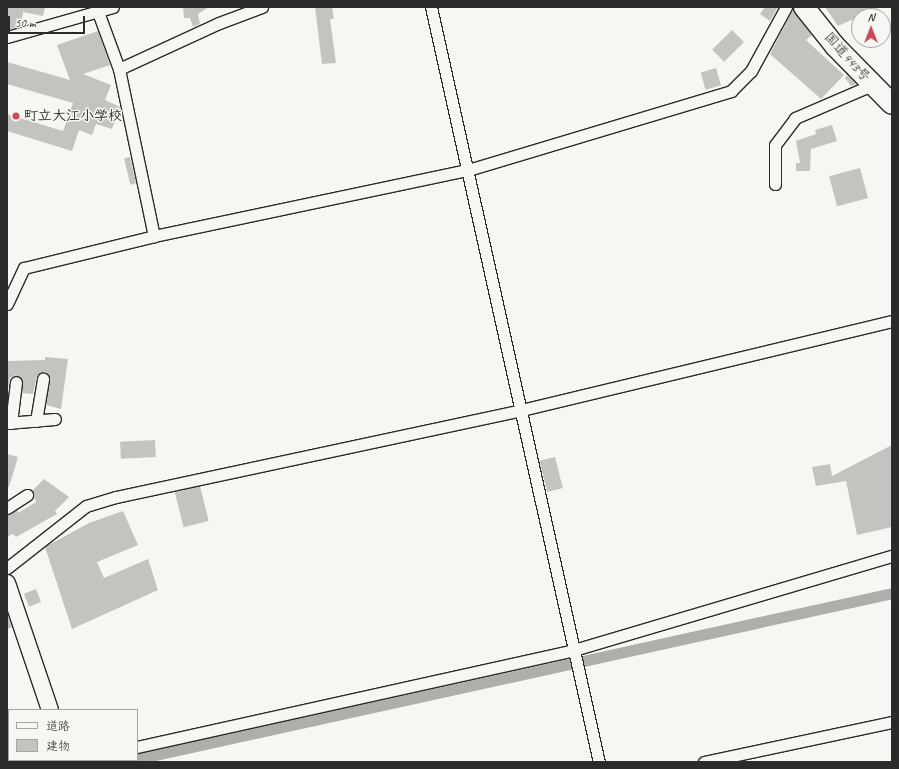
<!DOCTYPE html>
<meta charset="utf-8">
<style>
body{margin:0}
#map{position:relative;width:899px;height:769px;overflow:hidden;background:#f6f6f2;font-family:Caveat,"Klee One",sans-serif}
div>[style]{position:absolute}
.canal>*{height:11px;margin:-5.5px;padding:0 5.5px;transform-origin:5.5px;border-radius:5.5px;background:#aeaeab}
.building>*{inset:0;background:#c3c3c0;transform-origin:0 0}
.roads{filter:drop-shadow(1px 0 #2b2b2b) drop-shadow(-1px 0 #2b2b2b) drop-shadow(0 1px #2b2b2b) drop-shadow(0 -1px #2b2b2b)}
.street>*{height:11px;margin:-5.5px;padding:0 5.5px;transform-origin:5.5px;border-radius:5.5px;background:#f6f6f2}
.secondary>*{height:16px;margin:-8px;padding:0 8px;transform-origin:8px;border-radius:8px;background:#f6f6f2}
.highway>*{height:20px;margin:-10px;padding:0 10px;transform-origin:10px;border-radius:10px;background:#f6f6f2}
.dots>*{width:11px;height:11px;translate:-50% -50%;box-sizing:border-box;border:2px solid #f6f6f2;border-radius:50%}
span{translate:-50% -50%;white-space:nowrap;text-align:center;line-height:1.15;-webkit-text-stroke:3px #f6f6f2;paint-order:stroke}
.street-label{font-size:14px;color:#2b2b2b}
.poi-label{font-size:14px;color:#2b2b2b;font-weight:700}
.left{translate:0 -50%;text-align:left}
.frame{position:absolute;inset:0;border:8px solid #2b2b2b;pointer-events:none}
.legend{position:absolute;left:8px;top:709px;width:130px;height:52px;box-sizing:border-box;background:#f6f6f2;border:1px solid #a5a5a2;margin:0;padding:5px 7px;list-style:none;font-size:12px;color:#2b2b2b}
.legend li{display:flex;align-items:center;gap:8px;height:20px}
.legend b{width:20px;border:1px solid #a5a5a2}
.north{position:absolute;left:851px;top:8px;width:40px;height:40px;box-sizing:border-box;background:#f6f6f2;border:1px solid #a5a5a2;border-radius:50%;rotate:0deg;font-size:11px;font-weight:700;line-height:16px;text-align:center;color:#2b2b2b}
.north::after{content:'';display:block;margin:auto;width:14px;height:18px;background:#d1495b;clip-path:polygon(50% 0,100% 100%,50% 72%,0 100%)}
.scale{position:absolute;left:8px;top:16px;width:77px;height:18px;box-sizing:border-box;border:2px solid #2b2b2b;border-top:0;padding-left:5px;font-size:12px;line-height:14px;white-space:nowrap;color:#2b2b2b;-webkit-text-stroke:3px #f6f6f2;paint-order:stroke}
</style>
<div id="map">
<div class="canal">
<i style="left:137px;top:759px;width:773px;rotate:-12.4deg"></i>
<i style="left:122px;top:762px;width:9px;rotate:-13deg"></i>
</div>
<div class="building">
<i style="clip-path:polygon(7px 7px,45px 7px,43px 16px,23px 12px,21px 26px,7px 30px)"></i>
<i style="clip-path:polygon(183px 7px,209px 7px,198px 14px,200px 24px,193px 27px,190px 18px,184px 18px)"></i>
<i style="clip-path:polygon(315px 7px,332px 7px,334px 19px,330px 19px,336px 63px,322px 64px)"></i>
<i style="clip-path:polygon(765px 7px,778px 7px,770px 21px,760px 14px)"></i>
<i style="clip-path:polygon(825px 7px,880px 7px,838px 26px)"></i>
<i style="clip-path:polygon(793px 10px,812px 35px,806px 40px,844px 75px,821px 99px,770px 54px)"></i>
<i style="left:732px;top:30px;width:17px;height:28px;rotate:45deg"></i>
<i style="clip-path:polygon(98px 31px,110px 65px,83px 74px,111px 85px,105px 100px,120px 107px,112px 129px,96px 124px,92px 135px,79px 130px,72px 151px,7px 131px,7px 114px,63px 131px,73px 103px,7px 84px,7px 62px,70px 80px,57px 45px)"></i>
<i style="left:716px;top:68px;width:18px;height:16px;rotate:74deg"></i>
<i style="clip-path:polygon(847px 75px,856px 84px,851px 86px,845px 78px)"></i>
<i style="clip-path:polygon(832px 125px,837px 141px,811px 149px,810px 171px,796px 171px,796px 163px,800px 163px,796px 141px,816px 134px,815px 130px)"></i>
<i style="left:130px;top:157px;width:27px;height:6px;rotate:77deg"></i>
<i style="left:860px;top:168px;width:31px;height:32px;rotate:75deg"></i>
<i style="clip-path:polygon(45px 357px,68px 359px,61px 409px,46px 405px,50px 380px,45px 372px,37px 375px,33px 394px,22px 393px,23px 380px,16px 375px,10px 378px,7px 393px,7px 361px,45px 360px)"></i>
<i style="left:155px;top:440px;width:17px;height:35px;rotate:87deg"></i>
<i style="clip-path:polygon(892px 445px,892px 527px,857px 535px,846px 481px,816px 486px,812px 467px,830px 464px,832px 476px)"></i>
<i style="clip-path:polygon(7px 454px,18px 457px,9px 487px,7px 487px)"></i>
<i style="left:555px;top:457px;width:32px;height:16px;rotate:76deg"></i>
<i style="clip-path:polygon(44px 479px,69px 497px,55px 511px,57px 514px,16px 537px,13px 534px,7px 537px,7px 515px,17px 510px,18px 513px,36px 502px,32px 491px)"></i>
<i style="left:200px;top:486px;width:36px;height:26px;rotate:76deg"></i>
<i style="clip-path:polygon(123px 511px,138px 545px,97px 562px,104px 578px,148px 559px,158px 590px,72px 629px,45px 547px,89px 523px)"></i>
<i style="left:36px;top:589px;width:14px;height:13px;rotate:69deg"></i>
<i style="clip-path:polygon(7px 613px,12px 627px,7px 629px)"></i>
</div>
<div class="roads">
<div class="street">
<i style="left:431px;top:7px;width:773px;rotate:77.46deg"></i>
<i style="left:98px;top:12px;width:61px;rotate:69.8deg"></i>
<i style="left:119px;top:69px;width:171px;rotate:78.2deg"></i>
<i style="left:7px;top:37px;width:110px;rotate:-15.8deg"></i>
<i style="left:119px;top:69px;width:110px;rotate:-24.7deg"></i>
<i style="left:219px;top:23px;width:46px;rotate:-20.4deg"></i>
<i style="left:775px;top:184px;width:39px;rotate:-90deg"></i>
<i style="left:775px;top:145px;width:34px;rotate:-53deg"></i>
<i style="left:795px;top:118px;width:84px;rotate:-23.2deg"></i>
<i style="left:7px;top:304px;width:40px;rotate:-65deg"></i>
<i style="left:24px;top:268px;width:134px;rotate:-13.8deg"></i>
<i style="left:154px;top:236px;width:321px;rotate:-11.9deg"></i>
<i style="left:468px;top:170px;width:275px;rotate:-16.7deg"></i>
<i style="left:731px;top:91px;width:28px;rotate:-45deg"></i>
<i style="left:751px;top:71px;width:73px;rotate:-61.3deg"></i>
<i style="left:36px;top:421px;width:43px;rotate:-80.5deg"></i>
<i style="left:7px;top:423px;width:48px;rotate:-4.8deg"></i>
<i style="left:11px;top:423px;width:41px;rotate:-83deg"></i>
<i style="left:7px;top:508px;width:24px;rotate:-33deg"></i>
<i style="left:7px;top:568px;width:100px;rotate:-38.1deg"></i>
<i style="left:86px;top:506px;width:31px;rotate:-17deg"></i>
<i style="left:116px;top:497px;width:414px;rotate:-12.1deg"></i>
<i style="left:521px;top:410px;width:382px;rotate:-13.5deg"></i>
<i style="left:137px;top:747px;width:448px;rotate:-12.5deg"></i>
<i style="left:574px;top:650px;width:332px;rotate:-16.5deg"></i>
<i style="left:7px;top:755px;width:2px"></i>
<i style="left:704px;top:762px;width:192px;rotate:-12deg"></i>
</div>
<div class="secondary">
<i style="left:7px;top:583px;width:134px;rotate:71.3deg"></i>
<i style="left:67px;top:760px;width:2px;rotate:63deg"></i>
</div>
<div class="highway">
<i style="left:804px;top:7px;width:50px;rotate:51.5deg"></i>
<i style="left:835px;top:46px;width:81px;rotate:45.5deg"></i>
</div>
</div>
<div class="dots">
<i style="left:16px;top:116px;background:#d1495b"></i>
</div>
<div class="street-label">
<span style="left:847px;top:57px;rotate:48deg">国道443号</span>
</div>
<div class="poi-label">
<span class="left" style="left:24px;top:116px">町立大江小学校</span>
</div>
<div class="frame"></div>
<ul class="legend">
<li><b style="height:5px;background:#f6f6f2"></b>道路</li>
<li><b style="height:11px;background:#c3c3c0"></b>建物</li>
</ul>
<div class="north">N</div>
<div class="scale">50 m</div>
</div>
